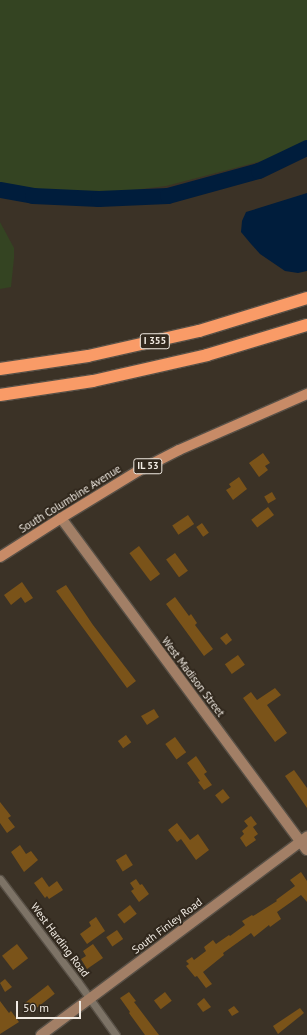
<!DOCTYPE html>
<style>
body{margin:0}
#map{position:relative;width:307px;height:1035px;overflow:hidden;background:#3b3226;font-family:"PT Sans",sans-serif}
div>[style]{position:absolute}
.green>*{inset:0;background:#344422}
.water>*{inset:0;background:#001d3c}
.river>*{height:16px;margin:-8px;padding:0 8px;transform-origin:8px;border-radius:8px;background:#001d3c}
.building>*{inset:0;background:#7a5319;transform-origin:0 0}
.roads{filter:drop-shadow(1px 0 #585046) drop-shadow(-1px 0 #585046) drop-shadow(0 1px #585046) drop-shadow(0 -1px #585046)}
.street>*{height:7px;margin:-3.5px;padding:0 3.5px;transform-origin:3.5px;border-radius:3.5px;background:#7d7366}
.secondary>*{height:10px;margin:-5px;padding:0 5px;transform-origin:5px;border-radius:5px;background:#a27f66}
.primary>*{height:10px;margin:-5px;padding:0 5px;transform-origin:5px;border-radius:5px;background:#c78b67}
.highway>*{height:12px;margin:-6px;padding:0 6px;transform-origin:6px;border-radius:6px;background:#f99b67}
span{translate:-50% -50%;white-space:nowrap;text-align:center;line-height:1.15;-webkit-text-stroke:4px #31281d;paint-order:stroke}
.shield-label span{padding:1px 3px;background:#31281d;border:1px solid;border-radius:3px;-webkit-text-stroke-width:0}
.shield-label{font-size:10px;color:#f1ebe3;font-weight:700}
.street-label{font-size:11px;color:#f1ebe3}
.scale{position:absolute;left:16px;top:1001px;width:65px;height:18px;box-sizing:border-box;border:2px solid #f1ebe3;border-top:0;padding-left:5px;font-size:12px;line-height:14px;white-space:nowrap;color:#f1ebe3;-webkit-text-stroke:3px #31281d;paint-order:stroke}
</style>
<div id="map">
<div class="green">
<i style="clip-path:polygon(0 0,307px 0,307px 144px,277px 157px,166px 186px,125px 191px,64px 193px,0 184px)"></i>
<i style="clip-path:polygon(0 222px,14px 248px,14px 258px,11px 287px,0 289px)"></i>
</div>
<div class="water">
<i style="clip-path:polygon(307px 193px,307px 271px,298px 273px,285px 271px,260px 254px,251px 244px,241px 232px,242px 221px,246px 212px)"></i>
</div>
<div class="river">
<i style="left:0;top:190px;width:34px;rotate:10deg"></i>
<i style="left:33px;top:196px;width:66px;rotate:2.6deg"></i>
<i style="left:99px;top:199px;width:69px;rotate:-2.5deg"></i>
<i style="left:168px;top:196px;width:94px;rotate:-15.4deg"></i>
<i style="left:259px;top:171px;width:53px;rotate:-25.6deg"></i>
</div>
<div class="building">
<i style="clip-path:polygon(263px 453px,270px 463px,265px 466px,268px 470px,259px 477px,249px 463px)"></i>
<i style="clip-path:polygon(239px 477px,247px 489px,233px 500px,226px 490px,231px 487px,229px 484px)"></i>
<i style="left:272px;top:492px;width:8px;height:9px;rotate:60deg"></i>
<i style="left:268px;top:507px;width:10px;height:21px;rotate:53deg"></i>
<i style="left:188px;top:515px;width:11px;height:19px;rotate:56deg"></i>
<i style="left:202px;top:523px;width:12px;height:7px;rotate:55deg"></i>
<i style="left:139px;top:546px;width:35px;height:12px;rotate:53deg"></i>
<i style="left:175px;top:553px;width:22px;height:11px;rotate:54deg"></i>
<i style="clip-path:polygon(22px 582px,33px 598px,25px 603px,21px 597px,11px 605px,4px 595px)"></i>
<i style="clip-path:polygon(66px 585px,93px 625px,136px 681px,127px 688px,56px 591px)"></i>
<i style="clip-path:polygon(175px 597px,189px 616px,191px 614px,197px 623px,195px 625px,213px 649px,204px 656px,166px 604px)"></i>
<i style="clip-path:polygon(227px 633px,232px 640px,226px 645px,220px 638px)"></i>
<i style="left:238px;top:655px;width:12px;height:16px;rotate:55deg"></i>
<i style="clip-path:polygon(275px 688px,281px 695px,267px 705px,287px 733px,275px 742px,243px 698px,251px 692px,257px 700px)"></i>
<i style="clip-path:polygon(154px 709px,159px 717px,147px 725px,141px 716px)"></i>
<i style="left:126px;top:735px;width:9px;height:10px;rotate:54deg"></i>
<i style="left:175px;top:737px;width:19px;height:12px;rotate:54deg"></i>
<i style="clip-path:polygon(196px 756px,207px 772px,204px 774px,212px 785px,204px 790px,198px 782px,200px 781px,187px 763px)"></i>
<i style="clip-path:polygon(294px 770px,307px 788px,307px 808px,285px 776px)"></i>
<i style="left:223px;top:789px;width:11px;height:10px;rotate:52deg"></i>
<i style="clip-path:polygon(0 802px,11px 816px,8px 818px,15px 827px,7px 833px,0 823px)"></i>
<i style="clip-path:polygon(251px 816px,257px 824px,253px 827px,258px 834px,254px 837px,256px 840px,246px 847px,240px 838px,244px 834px,242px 831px,248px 826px,244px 821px)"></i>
<i style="clip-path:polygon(177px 823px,190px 840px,198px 834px,209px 850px,196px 860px,181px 839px,177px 842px,168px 830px)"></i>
<i style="clip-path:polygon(20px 845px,26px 854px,31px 851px,38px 860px,24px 872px,11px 852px)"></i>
<i style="left:126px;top:854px;width:13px;height:12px;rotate:58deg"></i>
<i style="clip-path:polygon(301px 872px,307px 881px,307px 902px,301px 895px,277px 912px,281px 919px,270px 927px,269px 925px,254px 937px,251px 933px,223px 953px,224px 955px,203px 972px,212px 984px,206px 988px,197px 976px,195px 977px,186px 966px,189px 964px,186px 961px,192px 957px,194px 960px,206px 951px,204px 947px,213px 940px,216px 944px,229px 935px,230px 936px,245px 925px,242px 921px,252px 915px,253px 916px,277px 901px,276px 900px,295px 886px,290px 880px)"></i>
<i style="clip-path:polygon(42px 877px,49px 887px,57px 881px,63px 890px,49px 899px,47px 896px,45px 898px,34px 883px)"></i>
<i style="clip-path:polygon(136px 879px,140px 885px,142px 884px,149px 894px,139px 902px,131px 891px,134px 889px,130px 883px)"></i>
<i style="left:130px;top:905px;width:11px;height:16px;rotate:52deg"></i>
<i style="clip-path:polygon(96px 917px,105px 931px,87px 944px,80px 934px,91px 926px,89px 922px)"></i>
<i style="left:117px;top:930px;width:11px;height:13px;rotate:56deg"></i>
<i style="left:17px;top:944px;width:18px;height:19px;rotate:52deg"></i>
<i style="clip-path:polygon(93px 944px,103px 958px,87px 969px,81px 959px,86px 956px,83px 951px)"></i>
<i style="clip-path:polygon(5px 979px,12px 987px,5px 992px,0 983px)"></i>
<i style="left:48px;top:985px;width:11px;height:31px;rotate:52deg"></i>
<i style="clip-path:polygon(129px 992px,136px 1001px,134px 1002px,159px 1035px,145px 1035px,129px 1013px,130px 1012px,120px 998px)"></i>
<i style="left:165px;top:992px;width:11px;height:14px;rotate:52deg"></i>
<i style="clip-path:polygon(204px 998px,211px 1007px,203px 1012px,197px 1004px)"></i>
<i style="clip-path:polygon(0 1001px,9px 1013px,11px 1011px,19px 1022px,0 1034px)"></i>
<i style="clip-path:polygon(234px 1006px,239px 1012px,232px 1016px,228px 1010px)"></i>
<i style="clip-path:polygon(300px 1008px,304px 1013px,278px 1034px,273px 1026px)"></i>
</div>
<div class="roads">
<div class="street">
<i style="left:0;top:879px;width:129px;rotate:52.9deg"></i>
<i style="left:78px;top:982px;width:65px;rotate:54.4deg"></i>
</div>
<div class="secondary">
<i style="left:61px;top:518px;width:413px;rotate:53.5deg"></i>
<i style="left:41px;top:1035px;width:332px;rotate:-36.7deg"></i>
</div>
<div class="primary">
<i style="left:0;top:557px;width:72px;rotate:-32.6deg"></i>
<i style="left:61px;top:518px;width:90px;rotate:-31.4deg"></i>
<i style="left:138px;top:471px;width:46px;rotate:-27.1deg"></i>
<i style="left:179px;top:450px;width:140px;rotate:-23.6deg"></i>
</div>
<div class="highway">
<i style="left:0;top:369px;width:89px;rotate:-8.4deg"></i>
<i style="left:88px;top:356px;width:114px;rotate:-12.7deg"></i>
<i style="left:199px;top:331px;width:113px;rotate:-17deg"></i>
<i style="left:0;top:395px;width:94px;rotate:-8.6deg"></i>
<i style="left:93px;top:381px;width:117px;rotate:-12.8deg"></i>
<i style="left:207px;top:355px;width:104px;rotate:-16.7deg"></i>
</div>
</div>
<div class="shield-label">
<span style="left:155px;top:341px">I 355</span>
<span style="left:148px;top:466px">IL 53</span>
</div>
<div class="street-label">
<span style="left:70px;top:499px;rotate:-32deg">South Columbine Avenue</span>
<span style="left:193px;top:677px;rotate:53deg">West Madison Street</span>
<span style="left:167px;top:926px;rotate:-37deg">South Finley Road</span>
<span style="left:60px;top:940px;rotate:53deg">West Harding Road</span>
</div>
<div class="scale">50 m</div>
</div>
